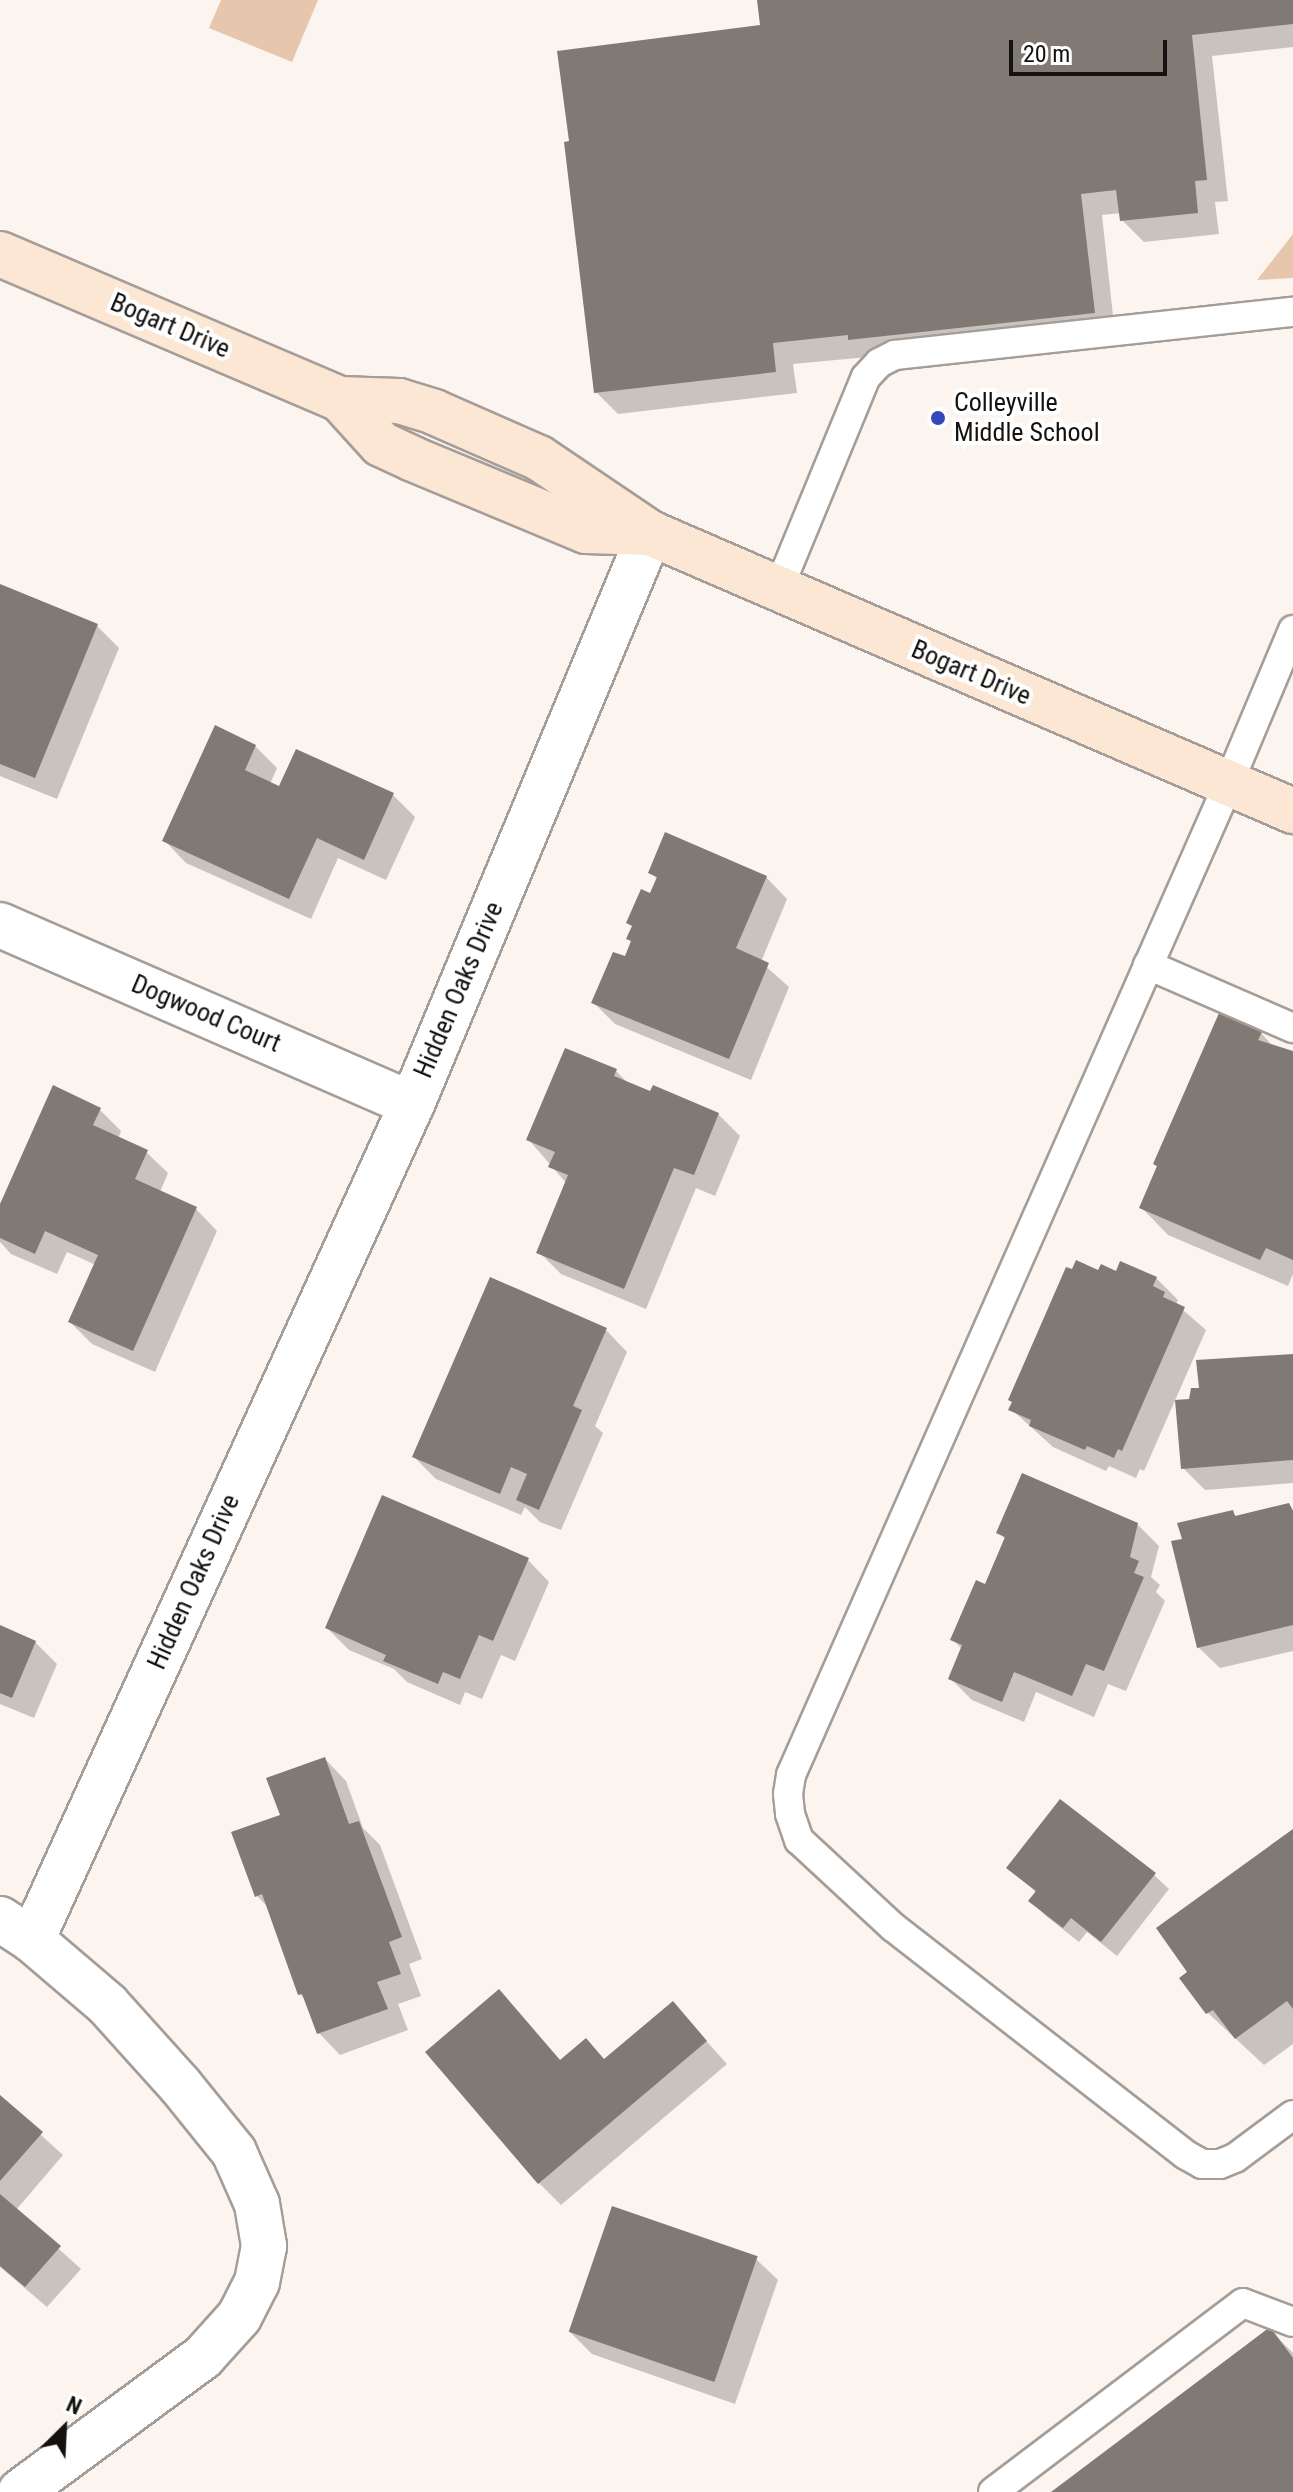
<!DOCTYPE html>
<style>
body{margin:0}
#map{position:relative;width:1293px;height:2492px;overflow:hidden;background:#fcf4ee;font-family:"Roboto Condensed",sans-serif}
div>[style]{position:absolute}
.green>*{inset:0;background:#e6c7ae}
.shadow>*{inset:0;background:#0003}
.building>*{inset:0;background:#807974;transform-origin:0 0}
.roads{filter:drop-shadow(2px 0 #a59d98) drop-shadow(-2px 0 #a59d98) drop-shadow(0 2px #a59d98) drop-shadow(0 -2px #a59d98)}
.lane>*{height:28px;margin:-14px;padding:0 14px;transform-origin:14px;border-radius:14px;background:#fff}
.street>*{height:44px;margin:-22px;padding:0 22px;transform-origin:22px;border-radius:22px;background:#fff}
.secondary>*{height:44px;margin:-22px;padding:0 22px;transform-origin:22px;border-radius:22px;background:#fce6d4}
.dots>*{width:22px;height:22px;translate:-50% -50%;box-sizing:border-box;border:4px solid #fff;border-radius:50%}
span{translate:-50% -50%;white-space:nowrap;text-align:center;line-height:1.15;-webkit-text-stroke:8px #fff;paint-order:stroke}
.street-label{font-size:26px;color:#141210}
.poi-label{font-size:26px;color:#141210}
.left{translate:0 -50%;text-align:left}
.north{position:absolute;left:24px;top:2388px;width:80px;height:80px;-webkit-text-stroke:6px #fff;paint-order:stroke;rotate:24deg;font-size:22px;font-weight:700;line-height:32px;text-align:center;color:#141210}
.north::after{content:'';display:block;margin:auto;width:28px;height:36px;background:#141210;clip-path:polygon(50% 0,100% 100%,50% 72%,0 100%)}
.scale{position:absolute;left:1009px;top:40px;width:158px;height:36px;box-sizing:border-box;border:4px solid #141210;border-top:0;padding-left:10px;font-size:24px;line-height:28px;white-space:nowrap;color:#141210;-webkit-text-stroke:6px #fff;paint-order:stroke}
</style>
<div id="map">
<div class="green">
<i style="clip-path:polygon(221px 0,318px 0,292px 62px,209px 28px)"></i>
<i style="clip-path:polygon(1293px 234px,1293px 278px,1257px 280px)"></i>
</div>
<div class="shadow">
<i style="clip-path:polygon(759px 0,1293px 0,1293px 47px,1212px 56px,1228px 201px,1215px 202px,1219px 234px,1144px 242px,1122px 220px,1121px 213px,1102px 215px,1115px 334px,793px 364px,797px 393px,618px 414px,596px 392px,763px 27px)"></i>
<i style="clip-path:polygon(0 587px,97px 626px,119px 648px,57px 799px,0 776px)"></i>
<i style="clip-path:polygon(255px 746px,277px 768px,270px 784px,280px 788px,393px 795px,415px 817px,386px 880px,338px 858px,311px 919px,186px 863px,165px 841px)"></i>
<i style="clip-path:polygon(650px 872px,766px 877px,787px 899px,761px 962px,789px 987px,751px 1080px,615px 1024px,593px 1002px,627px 959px,633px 943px,629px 939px,658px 880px)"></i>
<i style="clip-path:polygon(1261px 1033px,1271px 1044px,1293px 1053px,1293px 1274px,1288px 1286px,1168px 1235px,1141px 1207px)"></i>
<i style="clip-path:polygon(566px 1050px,616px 1071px,631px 1086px,718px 1114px,740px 1136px,715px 1196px,696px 1188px,646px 1309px,561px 1274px,539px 1252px,567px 1184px,529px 1140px)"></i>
<i style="clip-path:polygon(99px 1109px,121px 1131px,118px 1139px,146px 1152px,168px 1173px,160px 1192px,196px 1209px,217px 1231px,155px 1372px,92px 1344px,70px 1322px,96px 1265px,67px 1252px,57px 1274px,11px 1254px,0 1242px,0 1209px)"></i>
<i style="clip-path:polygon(1099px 1272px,1156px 1278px,1178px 1300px,1176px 1304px,1206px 1330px,1144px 1471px,1140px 1469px,1136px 1478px,1109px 1466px,1106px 1471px,1053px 1447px,1011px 1409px)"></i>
<i style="clip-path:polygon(606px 1330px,627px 1352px,595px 1426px,603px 1433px,561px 1530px,540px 1522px,525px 1507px,521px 1515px,436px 1479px,414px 1457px)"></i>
<i style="clip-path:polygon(1293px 1356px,1293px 1483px,1205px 1490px,1183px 1468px,1190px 1400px,1201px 1389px)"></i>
<i style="clip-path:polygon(1289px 1505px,1293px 1510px,1293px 1651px,1220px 1668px,1198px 1647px,1184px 1540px,1232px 1512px,1238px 1518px)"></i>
<i style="clip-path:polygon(1137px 1524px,1159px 1546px,1151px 1577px,1160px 1585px,1156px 1592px,1165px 1601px,1126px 1691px,1108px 1684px,1094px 1717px,1036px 1692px,1024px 1722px,972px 1700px,950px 1678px,962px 1649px,953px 1640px,987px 1586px,1006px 1540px,999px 1533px)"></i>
<i style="clip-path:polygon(528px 1560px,549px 1582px,515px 1661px,501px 1655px,482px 1699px,465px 1692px,460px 1705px,407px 1682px,394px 1669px,349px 1650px,327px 1628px)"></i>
<i style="clip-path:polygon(0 1627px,35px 1642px,57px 1664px,34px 1718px,0 1704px)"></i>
<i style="clip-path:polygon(325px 1759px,346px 1781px,363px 1828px,380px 1845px,422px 1959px,409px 1964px,421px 1996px,398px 2004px,408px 2030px,340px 2055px,319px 2033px,306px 2000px,300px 1994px,269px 1908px,256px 1895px,282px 1816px)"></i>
<i style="clip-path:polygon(1293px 1832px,1293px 2044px,1264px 2065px,1208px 2013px)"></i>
<i style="clip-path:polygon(1008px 1868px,1154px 1875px,1169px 1889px,1117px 1956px,1087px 1932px,1079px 1942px,1046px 1916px,1031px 1901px,1037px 1893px)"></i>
<i style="clip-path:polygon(499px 1992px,561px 2061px,605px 2061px,673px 2004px,727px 2064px,561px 2205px,539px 2183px)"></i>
<i style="clip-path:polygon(0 2098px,63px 2155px,16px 2210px,81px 2269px,47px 2307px,0 2267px)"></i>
<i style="clip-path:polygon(756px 2259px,778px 2280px,735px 2404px,592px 2354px,570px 2332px)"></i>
<i style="clip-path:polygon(1270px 2330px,1293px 2353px,1293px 2492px,1054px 2492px)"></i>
</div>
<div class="building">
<i style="clip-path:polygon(757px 0,1293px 0,1293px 24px,1192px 35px,1207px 180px,1195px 181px,1198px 213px,1120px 221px,1116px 190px,1081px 194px,1095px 313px,848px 340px,848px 335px,773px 343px,776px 372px,594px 393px,564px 142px,569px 141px,557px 51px,760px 25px)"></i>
<i style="clip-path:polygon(0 584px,98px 624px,35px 778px,0 764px)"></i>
<i style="clip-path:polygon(215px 725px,256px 745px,245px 770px,279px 786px,296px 749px,394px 793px,364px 860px,317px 838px,289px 899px,162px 841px)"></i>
<i style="clip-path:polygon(665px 832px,767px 876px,736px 948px,769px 963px,729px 1059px,591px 1003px,613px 952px,625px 956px,631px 941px,626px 939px,632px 926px,626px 923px,641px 889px,650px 893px,657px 877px,648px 873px)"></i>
<i style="clip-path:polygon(1219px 1013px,1262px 1032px,1258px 1040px,1293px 1051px,1293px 1260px,1266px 1248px,1260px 1260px,1139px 1208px,1157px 1166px,1153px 1164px)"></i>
<i style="clip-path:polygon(565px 1048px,617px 1069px,614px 1076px,650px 1091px,653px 1085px,719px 1113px,694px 1175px,674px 1168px,624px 1289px,536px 1253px,568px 1175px,548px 1167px,555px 1152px,526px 1140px)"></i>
<i style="clip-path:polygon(53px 1085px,101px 1108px,93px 1125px,148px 1150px,135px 1179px,197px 1207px,133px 1351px,68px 1322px,98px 1255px,45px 1231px,35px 1254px,0 1238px,0 1204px)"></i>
<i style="clip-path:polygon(1076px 1260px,1098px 1270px,1101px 1264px,1116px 1271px,1120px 1261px,1157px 1277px,1153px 1286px,1165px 1292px,1163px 1297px,1185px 1307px,1122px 1451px,1118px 1449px,1114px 1458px,1087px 1446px,1085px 1450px,1029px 1426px,1031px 1420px,1008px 1410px,1012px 1402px,1008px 1400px,1066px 1267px,1072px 1269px)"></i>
<i style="clip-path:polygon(490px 1277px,607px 1328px,573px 1406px,582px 1410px,539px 1510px,516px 1500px,527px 1474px,511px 1467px,500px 1494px,412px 1457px)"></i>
<i style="clip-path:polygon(1293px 1354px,1293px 1460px,1181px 1469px,1175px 1400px,1189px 1399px,1191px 1388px,1199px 1388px,1196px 1360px)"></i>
<i style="clip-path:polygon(1022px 1473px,1138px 1523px,1130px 1557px,1139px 1561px,1134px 1573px,1144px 1577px,1104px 1671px,1086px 1664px,1072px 1696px,1014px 1672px,1002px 1702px,948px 1679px,962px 1645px,950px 1640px,976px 1580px,985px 1584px,1005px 1537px,996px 1533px)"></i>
<i style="clip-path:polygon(382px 1495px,529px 1558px,493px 1641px,479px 1635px,460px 1679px,443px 1672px,438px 1684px,383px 1661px,386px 1655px,325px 1628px)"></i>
<i style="clip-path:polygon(1289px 1503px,1293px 1511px,1293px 1625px,1197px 1648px,1171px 1541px,1182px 1539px,1177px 1523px,1233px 1510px,1235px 1516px)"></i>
<i style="clip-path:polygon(0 1625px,36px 1641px,12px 1698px,0 1693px)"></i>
<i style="clip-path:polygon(325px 1757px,349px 1824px,359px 1821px,402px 1937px,389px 1942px,401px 1974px,377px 1982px,388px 2009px,317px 2034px,302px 1994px,298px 1995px,262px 1894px,255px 1897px,231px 1832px,280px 1815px,266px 1778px)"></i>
<i style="clip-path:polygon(1060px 1799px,1156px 1873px,1101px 1942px,1071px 1918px,1063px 1928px,1028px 1901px,1036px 1891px,1006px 1868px)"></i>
<i style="clip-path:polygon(1293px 1829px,1293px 2009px,1287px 2001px,1235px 2039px,1213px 2010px,1206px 2014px,1179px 1978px,1187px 1972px,1156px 1928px)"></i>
<i style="clip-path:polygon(499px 1989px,560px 2060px,586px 2038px,604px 2059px,673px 2001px,707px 2041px,538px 2184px,425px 2052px)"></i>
<i style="clip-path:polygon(0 2095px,43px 2132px,0 2181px)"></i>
<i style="clip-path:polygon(0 2194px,61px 2246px,25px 2287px,0 2266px)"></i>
<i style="left:612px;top:2206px;width:154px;height:133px;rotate:19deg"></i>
<i style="clip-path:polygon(1270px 2327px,1293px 2358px,1293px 2492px,1051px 2492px)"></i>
</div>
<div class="roads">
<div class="lane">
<i style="left:778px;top:590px;width:230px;rotate:-67.6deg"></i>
<i style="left:866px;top:377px;width:19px;rotate:-47deg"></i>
<i style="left:879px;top:363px;width:18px;rotate:-27deg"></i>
<i style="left:895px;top:355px;width:400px;rotate:-6.2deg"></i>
<i style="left:1293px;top:630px;width:168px;rotate:112.8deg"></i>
<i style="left:1228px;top:785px;width:1082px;rotate:113.82deg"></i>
<i style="left:791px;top:1775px;width:19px;rotate:99deg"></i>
<i style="left:788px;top:1794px;width:20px;rotate:84deg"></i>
<i style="left:790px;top:1814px;width:28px;rotate:71deg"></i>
<i style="left:799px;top:1840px;width:128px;rotate:42.8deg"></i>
<i style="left:893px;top:1927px;width:371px;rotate:37.9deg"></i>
<i style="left:1186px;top:2155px;width:18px;rotate:29deg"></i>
<i style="left:1202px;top:2164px;width:18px"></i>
<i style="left:1220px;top:2164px;width:16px;rotate:-22deg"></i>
<i style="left:1235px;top:2158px;width:72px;rotate:-36.6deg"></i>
<i style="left:1148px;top:965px;width:158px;rotate:23.5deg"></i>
<i style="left:993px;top:2492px;width:313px;rotate:-37.1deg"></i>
<i style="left:1243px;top:2303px;width:53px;rotate:20.8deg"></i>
</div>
<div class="street">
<i style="left:0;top:925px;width:449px;rotate:23.5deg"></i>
<i style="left:0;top:1919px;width:38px;rotate:33deg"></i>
<i style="left:32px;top:1940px;width:99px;rotate:40.5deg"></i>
<i style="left:107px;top:2004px;width:109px;rotate:48deg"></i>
<i style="left:180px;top:2085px;width:86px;rotate:51.1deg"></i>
<i style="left:234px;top:2152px;width:57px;rotate:66.1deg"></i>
<i style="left:257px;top:2204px;width:43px;rotate:80.5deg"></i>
<i style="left:264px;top:2246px;width:37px;rotate:101deg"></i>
<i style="left:257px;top:2282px;width:39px;rotate:117deg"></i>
<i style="left:239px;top:2317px;width:54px;rotate:132deg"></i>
<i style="left:203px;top:2357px;width:227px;rotate:143.6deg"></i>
<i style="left:32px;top:1940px;width:918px;rotate:-65.56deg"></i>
<i style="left:412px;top:1104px;width:619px;rotate:-67.37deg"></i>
</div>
<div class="secondary">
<i style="left:0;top:254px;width:370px;rotate:23.1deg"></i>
<i style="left:340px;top:399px;width:59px;rotate:1.9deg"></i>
<i style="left:399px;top:401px;width:37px;rotate:17deg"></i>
<i style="left:434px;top:412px;width:115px;rotate:23.7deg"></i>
<i style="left:539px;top:458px;width:134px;rotate:34deg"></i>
<i style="left:650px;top:533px;width:701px;rotate:23.38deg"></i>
<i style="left:340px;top:399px;width:61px;rotate:47.7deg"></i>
<i style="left:381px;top:444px;width:35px;rotate:25deg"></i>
<i style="left:413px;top:459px;width:187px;rotate:22.6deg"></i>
<i style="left:586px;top:531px;width:64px;rotate:1.8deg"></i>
</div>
</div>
<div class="dots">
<i style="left:938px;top:418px;background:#3448ba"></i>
</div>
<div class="street-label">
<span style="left:170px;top:326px;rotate:23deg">Bogart Drive</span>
<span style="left:971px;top:673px;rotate:23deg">Bogart Drive</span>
<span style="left:459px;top:990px;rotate:-67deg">Hidden Oaks Drive</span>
<span style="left:206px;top:1014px;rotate:23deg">Dogwood Court</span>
<span style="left:194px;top:1582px;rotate:-66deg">Hidden Oaks Drive</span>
</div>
<div class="poi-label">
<span class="left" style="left:954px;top:418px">Colleyville<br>Middle School</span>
</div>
<div class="north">N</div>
<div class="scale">20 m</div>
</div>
